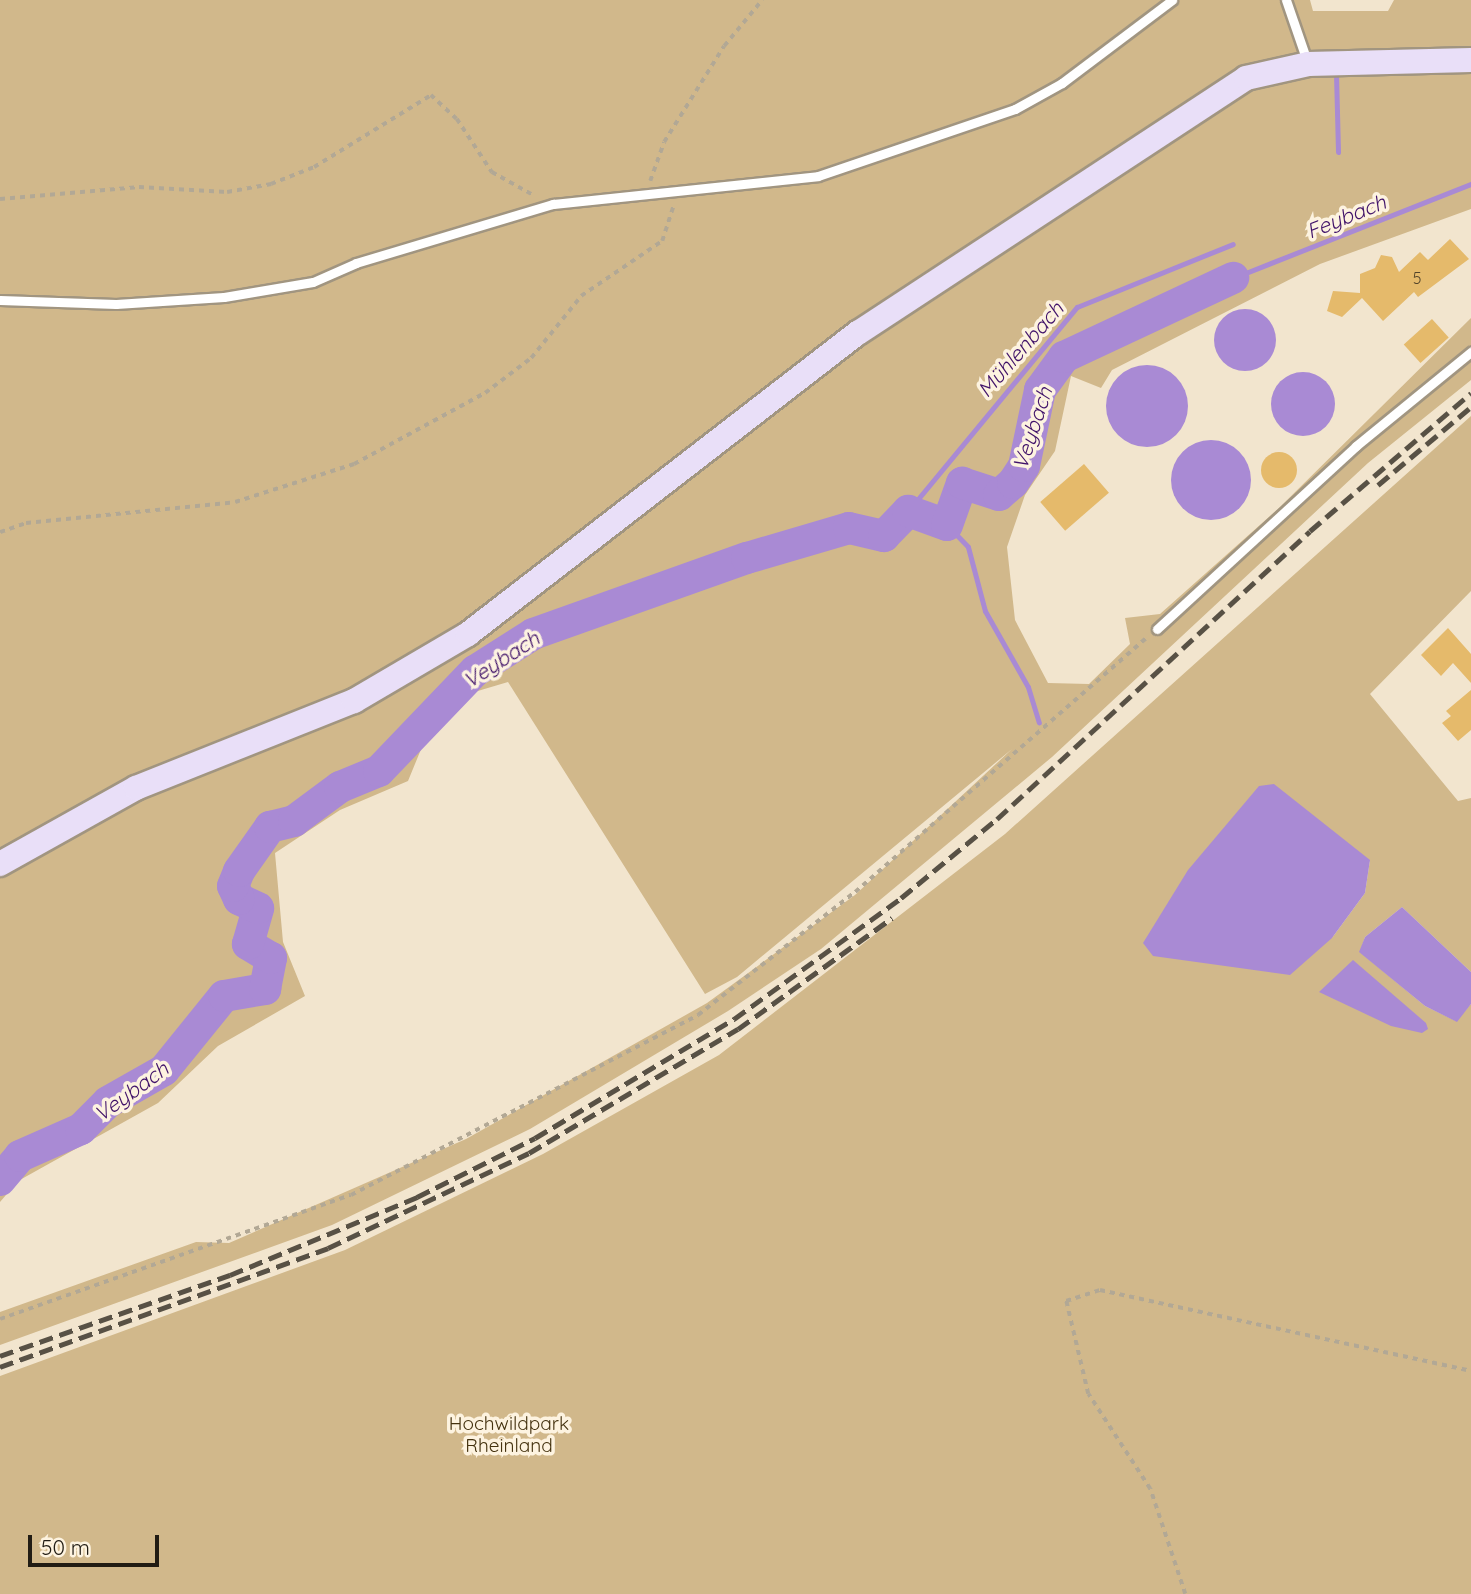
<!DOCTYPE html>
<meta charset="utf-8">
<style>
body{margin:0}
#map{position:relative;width:1471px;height:1594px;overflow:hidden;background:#f2e5ce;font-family:Quicksand,sans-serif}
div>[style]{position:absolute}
.green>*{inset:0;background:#d1b88b}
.water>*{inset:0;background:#a98ad4}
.round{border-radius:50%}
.stream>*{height:5px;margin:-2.5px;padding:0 2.5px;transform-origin:2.5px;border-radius:2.5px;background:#a98ad4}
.river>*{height:32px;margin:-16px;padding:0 16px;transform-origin:16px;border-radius:16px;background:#a98ad4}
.building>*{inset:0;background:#e5ba6b;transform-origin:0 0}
.path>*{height:3.5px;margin-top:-1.75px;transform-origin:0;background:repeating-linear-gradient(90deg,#b2a895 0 5px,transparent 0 10px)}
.roads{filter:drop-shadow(2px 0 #a19580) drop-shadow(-2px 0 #a19580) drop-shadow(0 2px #a19580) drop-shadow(0 -2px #a19580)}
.lane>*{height:9px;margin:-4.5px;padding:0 4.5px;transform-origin:4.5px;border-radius:4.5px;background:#fff}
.secondary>*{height:24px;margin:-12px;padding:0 12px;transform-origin:12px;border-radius:12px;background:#e9dff8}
.rail>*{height:5px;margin-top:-2.5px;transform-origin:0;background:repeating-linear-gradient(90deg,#585145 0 14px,transparent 0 21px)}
span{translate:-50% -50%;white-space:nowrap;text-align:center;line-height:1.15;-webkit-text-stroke:7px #fdf3e0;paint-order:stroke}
.number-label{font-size:16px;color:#52442a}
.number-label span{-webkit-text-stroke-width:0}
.park-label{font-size:19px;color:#44320f}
.water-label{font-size:21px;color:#401269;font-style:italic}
.scale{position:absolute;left:28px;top:1535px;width:131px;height:32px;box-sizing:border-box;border:4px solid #211c14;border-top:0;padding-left:9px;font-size:21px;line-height:24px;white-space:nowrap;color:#211c14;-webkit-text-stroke:5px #fdf3e0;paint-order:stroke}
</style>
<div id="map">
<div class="green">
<i style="clip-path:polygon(0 0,1310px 0,1313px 11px,1388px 11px,1394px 0,1471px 0,1471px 209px,1320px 264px,1112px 370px,1101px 388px,1071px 376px,1055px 451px,1025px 495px,1007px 547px,1015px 620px,1048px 683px,1089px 684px,1130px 644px,1125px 618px,1160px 614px,1278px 509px,1471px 318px,1471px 380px,1368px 463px,1052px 757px,821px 949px,728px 1011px,530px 1129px,332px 1225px,0 1345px,0 1312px,196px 1242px,229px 1243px,466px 1139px,707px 1003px,855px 895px,1012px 749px,737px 977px,705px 994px,508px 682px,471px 693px,424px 742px,408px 781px,340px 810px,275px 853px,283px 942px,305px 996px,218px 1046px,158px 1103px,18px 1181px,0 1202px)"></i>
<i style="clip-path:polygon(evenodd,1471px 416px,1471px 591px,1370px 694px,1458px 801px,1471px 798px,1471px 972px,1402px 907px,1365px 937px,1360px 952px,1425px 1006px,1456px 1021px,1471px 1004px,1471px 1594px,0 1594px,0 1376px,345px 1250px,543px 1154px,719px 1055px,1005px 834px,1471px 416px,1370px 860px,1365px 893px,1332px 938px,1370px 860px)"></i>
</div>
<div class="water">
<i class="round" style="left:1214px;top:309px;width:62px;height:62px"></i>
<i class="round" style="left:1106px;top:365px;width:82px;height:82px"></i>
<i class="round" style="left:1271px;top:372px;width:64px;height:64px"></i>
<i class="round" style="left:1171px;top:440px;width:80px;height:80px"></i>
<i style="clip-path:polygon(1274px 784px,1370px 860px,1365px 893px,1332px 938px,1290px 975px,1153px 956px,1143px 943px,1188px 870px,1259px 786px)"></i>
<i style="clip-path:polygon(1402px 907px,1471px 972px,1471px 1004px,1457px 1022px,1425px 1006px,1359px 952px,1365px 937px)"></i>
<i style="clip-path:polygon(1353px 960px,1426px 1023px,1428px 1029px,1422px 1033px,1391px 1026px,1319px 992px)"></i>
</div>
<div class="stream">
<i style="left:1336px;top:74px;width:78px;rotate:88.5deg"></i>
<i style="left:1233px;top:278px;width:256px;rotate:-21.6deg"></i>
<i style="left:962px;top:483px;width:15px;rotate:42deg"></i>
<i style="left:908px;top:511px;width:265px;rotate:-50.4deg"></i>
<i style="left:1077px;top:307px;width:168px;rotate:-22deg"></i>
<i style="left:947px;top:525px;width:30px;rotate:46deg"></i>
<i style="left:968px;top:547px;width:66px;rotate:75.1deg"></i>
<i style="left:985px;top:611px;width:87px;rotate:60.5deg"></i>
<i style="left:1028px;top:687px;width:37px;rotate:73deg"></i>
</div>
<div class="river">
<i style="left:0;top:1180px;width:31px;rotate:-50deg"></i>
<i style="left:20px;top:1156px;width:67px;rotate:-23.9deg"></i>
<i style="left:81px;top:1129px;width:38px;rotate:-45deg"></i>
<i style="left:108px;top:1102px;width:64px;rotate:-29.7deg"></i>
<i style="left:164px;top:1070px;width:95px;rotate:-51deg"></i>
<i style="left:224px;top:996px;width:42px;rotate:-9.7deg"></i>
<i style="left:265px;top:989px;width:32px;rotate:-79deg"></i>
<i style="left:271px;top:958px;width:27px;rotate:-149deg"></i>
<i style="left:248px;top:944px;width:37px;rotate:-74deg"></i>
<i style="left:258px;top:908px;width:21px;rotate:-155deg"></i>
<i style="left:239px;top:899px;width:14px;rotate:-115deg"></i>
<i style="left:233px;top:886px;width:16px;rotate:-68deg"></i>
<i style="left:239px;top:871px;width:54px;rotate:-54.8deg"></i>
<i style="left:270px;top:827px;width:25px;rotate:-14deg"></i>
<i style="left:294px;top:821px;width:57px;rotate:-36.5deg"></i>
<i style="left:340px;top:787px;width:42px;rotate:-22.3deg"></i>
<i style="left:379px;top:771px;width:139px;rotate:-46.2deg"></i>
<i style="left:475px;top:671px;width:69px;rotate:-32.5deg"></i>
<i style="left:533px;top:634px;width:227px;rotate:-19.6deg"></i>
<i style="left:747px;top:558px;width:106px;rotate:-16.4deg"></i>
<i style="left:849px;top:528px;width:36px;rotate:13deg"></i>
<i style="left:884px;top:536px;width:35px;rotate:-46deg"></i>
<i style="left:908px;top:511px;width:41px;rotate:19.7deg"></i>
<i style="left:947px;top:525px;width:45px;rotate:-70.3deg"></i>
<i style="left:962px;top:483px;width:39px;rotate:18deg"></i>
<i style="left:999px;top:495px;width:18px;rotate:-41deg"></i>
<i style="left:1013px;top:483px;width:20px;rotate:-57deg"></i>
<i style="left:1024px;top:466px;width:78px;rotate:-78.1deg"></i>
<i style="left:1040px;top:390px;width:41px;rotate:-54deg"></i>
<i style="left:1064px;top:357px;width:187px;rotate:-25.1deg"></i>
</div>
<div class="building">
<i style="clip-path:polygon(1450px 239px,1469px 259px,1418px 297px,1414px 292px,1383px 321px,1362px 298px,1342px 317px,1327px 311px,1333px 291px,1360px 293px,1360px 274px,1375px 268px,1381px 255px,1392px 257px,1399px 272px,1420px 252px,1428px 260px)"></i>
<i style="left:1432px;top:319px;width:25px;height:38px;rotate:48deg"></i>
<i class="round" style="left:1261px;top:452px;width:36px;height:36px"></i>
<i style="left:1084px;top:464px;width:38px;height:58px;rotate:49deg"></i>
<i style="clip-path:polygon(1448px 628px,1471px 654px,1471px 683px,1453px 663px,1441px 676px,1421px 655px)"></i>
<i style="clip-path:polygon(1471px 690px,1471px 730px,1458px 741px,1442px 723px,1451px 716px,1446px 711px)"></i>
</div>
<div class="path">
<i style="left:650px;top:181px;width:41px;rotate:-70.3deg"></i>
<i style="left:664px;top:142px;width:113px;rotate:-58deg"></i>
<i style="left:724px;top:46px;width:60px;rotate:-50.4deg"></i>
<i style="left:0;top:199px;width:140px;rotate:-4.9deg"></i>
<i style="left:139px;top:187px;width:88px;rotate:3.3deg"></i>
<i style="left:227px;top:192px;width:45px;rotate:-10.3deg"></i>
<i style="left:271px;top:184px;width:46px;rotate:-21.6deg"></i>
<i style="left:314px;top:167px;width:137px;rotate:-31.6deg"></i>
<i style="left:431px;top:95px;width:35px;rotate:43deg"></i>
<i style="left:457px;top:119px;width:64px;rotate:56.6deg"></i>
<i style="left:492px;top:172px;width:49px;rotate:29.2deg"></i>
<i style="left:0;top:532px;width:28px;rotate:-19deg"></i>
<i style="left:26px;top:523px;width:210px;rotate:-5.7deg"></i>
<i style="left:235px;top:502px;width:125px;rotate:-17.7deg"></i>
<i style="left:354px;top:464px;width:149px;rotate:-28.5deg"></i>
<i style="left:485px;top:393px;width:58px;rotate:-37.3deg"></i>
<i style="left:531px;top:358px;width:80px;rotate:-51.1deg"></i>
<i style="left:581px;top:296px;width:98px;rotate:-34.2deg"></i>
<i style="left:662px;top:241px;width:39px;rotate:-72deg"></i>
<i style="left:0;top:1319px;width:372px;rotate:-19.5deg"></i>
<i style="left:351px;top:1195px;width:391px;rotate:-27.4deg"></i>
<i style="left:698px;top:1015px;width:199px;rotate:-38.1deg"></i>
<i style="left:855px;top:892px;width:388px;rotate:-41.1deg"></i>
<i style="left:1185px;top:1594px;width:111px;rotate:-108.4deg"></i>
<i style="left:1150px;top:1489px;width:113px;rotate:-123.1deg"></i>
<i style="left:1088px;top:1394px;width:96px;rotate:-103.3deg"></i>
<i style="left:1066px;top:1301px;width:36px;rotate:-18deg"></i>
<i style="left:1100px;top:1290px;width:380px;rotate:12.3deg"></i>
</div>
<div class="roads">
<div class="lane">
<i style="left:1286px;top:0;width:65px;rotate:71deg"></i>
<i style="left:0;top:300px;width:116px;rotate:2deg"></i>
<i style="left:116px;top:304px;width:108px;rotate:-3.7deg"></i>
<i style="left:224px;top:297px;width:90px;rotate:-9.6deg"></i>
<i style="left:313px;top:282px;width:47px;rotate:-23.8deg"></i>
<i style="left:356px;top:263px;width:206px;rotate:-16.7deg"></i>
<i style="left:553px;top:204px;width:266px;rotate:-6deg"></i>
<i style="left:818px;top:176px;width:208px;rotate:-18.8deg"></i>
<i style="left:1015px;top:109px;width:54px;rotate:-29deg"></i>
<i style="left:1062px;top:83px;width:138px;rotate:-37deg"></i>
<i style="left:1157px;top:629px;width:270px;rotate:-42.6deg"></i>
<i style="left:1356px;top:446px;width:149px;rotate:-39.3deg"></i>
</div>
<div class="secondary">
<i style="left:0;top:864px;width:156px;rotate:-29.2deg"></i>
<i style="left:136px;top:788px;width:235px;rotate:-21.8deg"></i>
<i style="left:354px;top:701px;width:132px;rotate:-30.4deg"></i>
<i style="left:468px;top:634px;width:493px;rotate:-37.7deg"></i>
<i style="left:858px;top:333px;width:464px;rotate:-33.3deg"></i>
<i style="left:1246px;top:78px;width:64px;rotate:-12.7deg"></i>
<i style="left:1308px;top:64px;width:163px;rotate:-1.4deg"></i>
</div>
</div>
<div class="rail">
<i style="left:1378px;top:485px;width:121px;rotate:-40deg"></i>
<i style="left:0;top:1356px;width:244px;rotate:-19.4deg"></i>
<i style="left:230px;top:1275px;width:203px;rotate:-22.6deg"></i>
<i style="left:417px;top:1197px;width:132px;rotate:-26.6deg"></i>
<i style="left:535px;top:1138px;width:232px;rotate:-30.9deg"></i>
<i style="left:734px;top:1019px;width:206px;rotate:-35.9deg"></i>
<i style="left:901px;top:898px;width:124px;rotate:-39.5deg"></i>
<i style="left:997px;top:819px;width:425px;rotate:-42.6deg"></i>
<i style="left:1310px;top:531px;width:212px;rotate:-40.6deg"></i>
<i style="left:0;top:1367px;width:349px;rotate:-19.9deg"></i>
<i style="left:328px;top:1248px;width:222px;rotate:-25.3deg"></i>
<i style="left:529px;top:1153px;width:243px;rotate:-30.7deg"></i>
<i style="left:738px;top:1029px;width:190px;rotate:-35.8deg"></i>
</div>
<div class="number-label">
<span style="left:1417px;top:278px">5</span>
</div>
<div class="park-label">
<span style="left:509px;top:1435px">Hochwildpark<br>Rheinland</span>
</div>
<div class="water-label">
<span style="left:1346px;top:216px;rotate:-22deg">Feybach</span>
<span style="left:1020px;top:349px;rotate:-49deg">Mühlenbach</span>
<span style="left:1032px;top:428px;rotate:-72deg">Veybach</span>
<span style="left:501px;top:659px;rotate:-33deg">Veybach</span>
<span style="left:131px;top:1091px;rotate:-36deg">Veybach</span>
</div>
<div class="scale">50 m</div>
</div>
